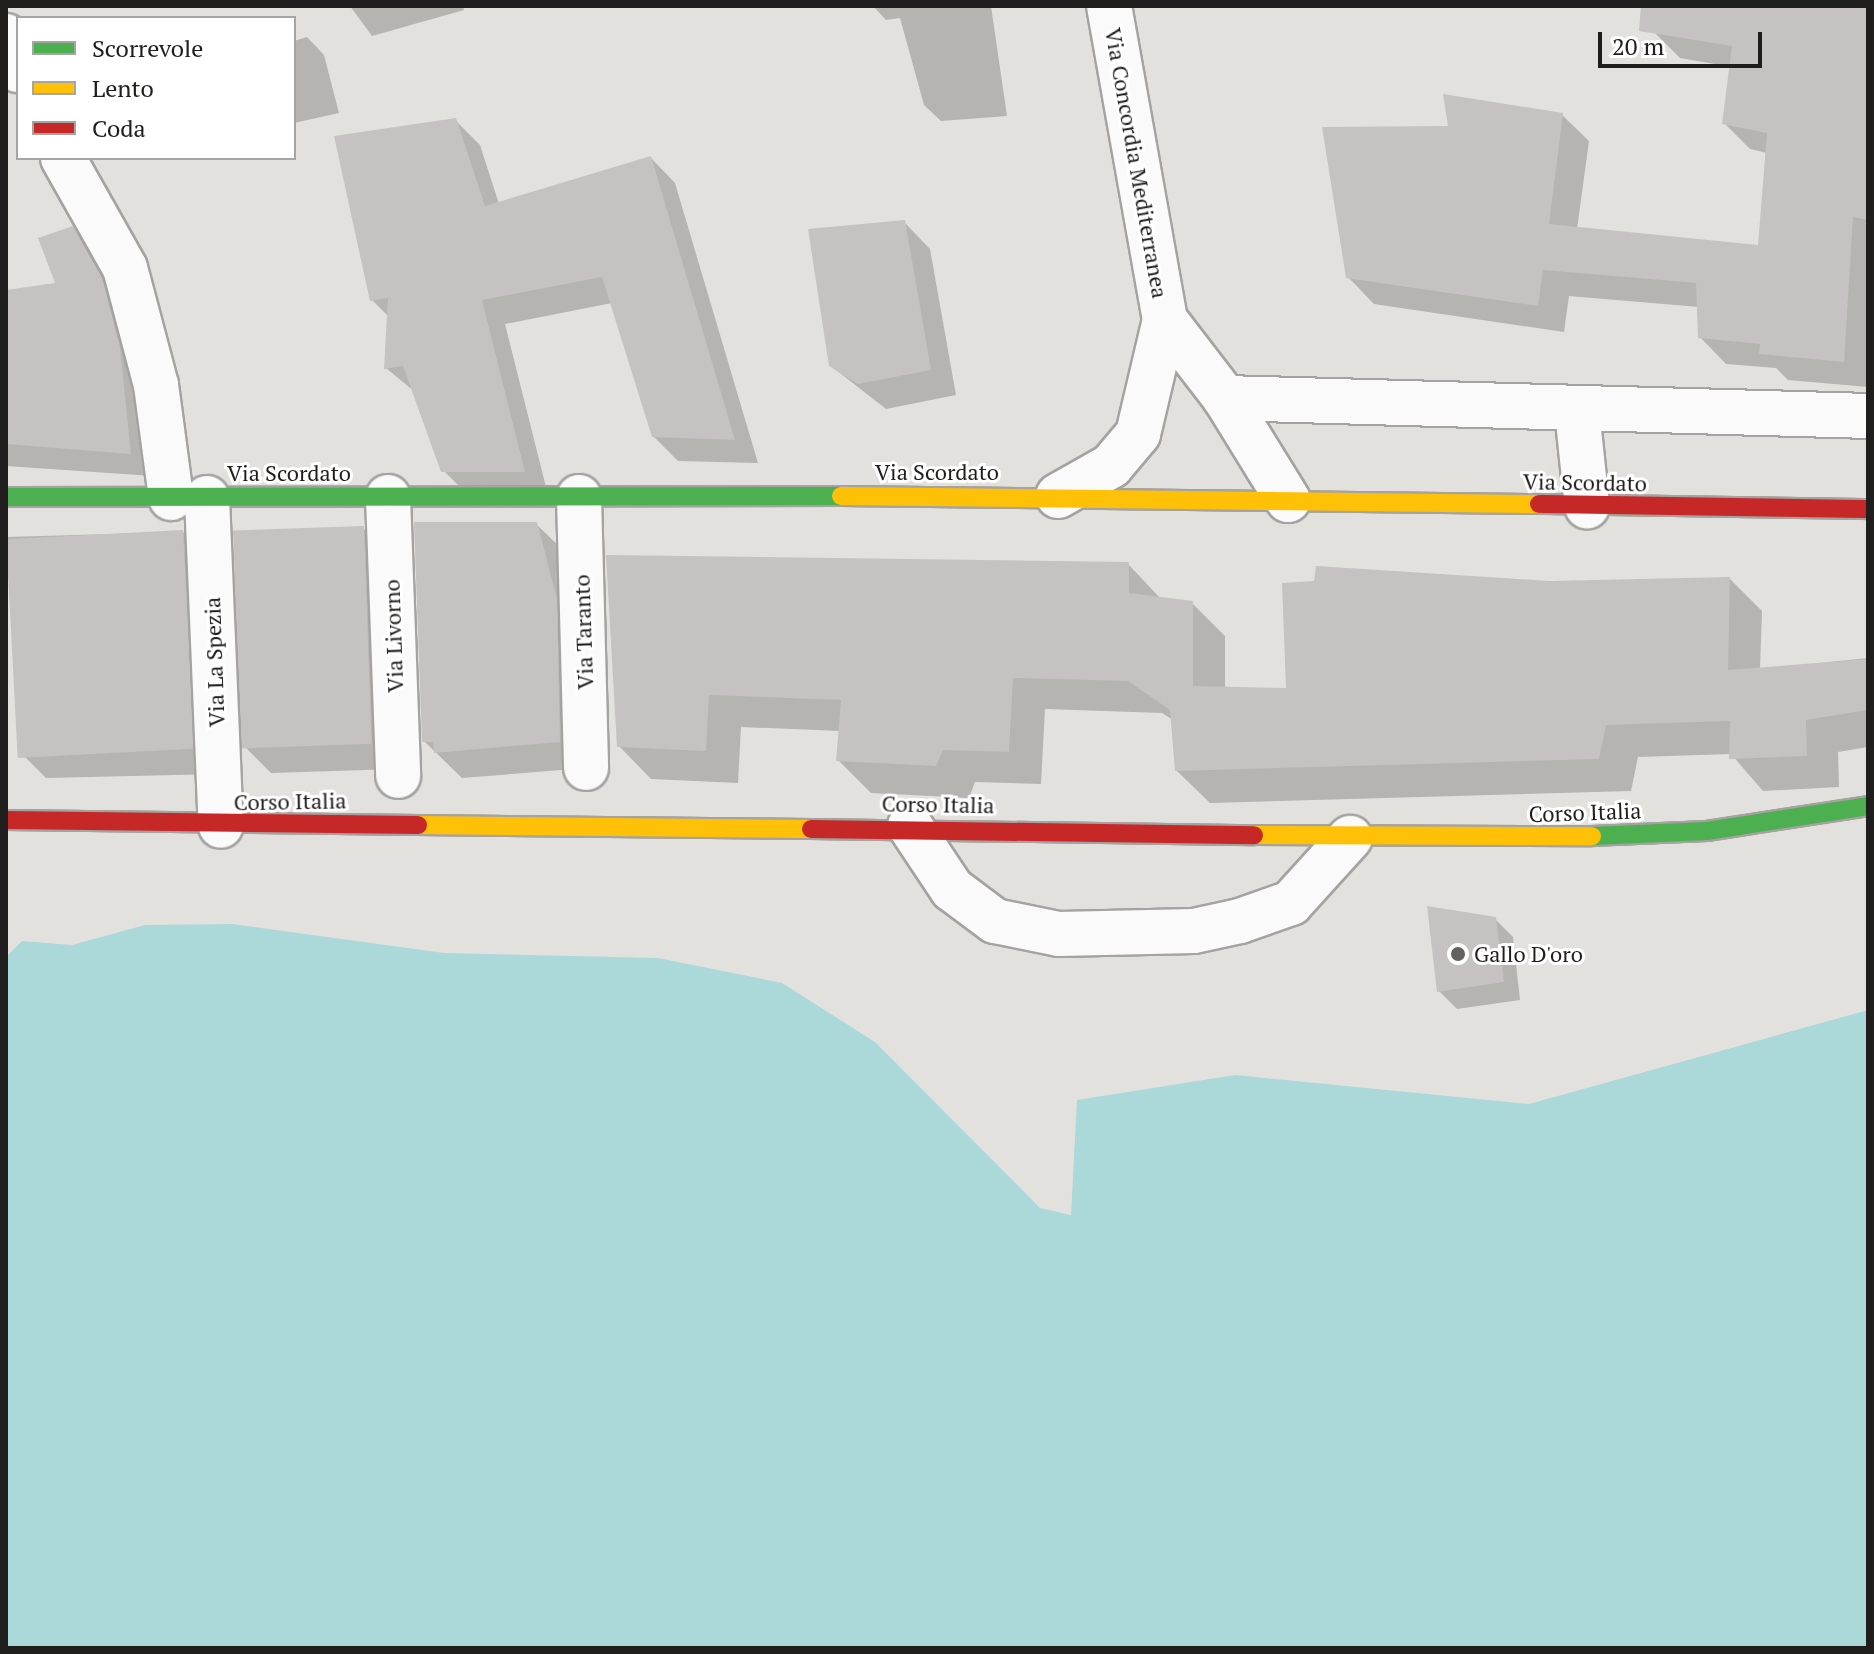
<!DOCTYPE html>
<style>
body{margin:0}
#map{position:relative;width:1874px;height:1654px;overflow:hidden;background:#e3e1de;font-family:"PT Serif",serif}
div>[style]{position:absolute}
.water>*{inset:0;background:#abd9d9}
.shadow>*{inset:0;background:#0003}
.building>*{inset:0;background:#c5c2c1;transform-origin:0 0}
.roads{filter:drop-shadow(2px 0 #a5a3a1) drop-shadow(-2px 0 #a5a3a1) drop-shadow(0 2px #a5a3a1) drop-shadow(0 -2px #a5a3a1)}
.street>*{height:44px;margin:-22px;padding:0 22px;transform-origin:22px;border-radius:22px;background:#fbfafa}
.fast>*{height:18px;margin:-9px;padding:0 9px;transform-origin:9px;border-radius:9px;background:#4caf50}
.slow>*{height:18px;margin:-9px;padding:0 9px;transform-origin:9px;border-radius:9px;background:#ffc107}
.jam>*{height:18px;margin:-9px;padding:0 9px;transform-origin:9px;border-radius:9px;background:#c62828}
.dots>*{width:22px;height:22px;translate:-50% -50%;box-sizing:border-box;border:4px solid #fff;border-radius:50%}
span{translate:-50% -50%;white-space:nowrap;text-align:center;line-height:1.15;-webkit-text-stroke:6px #fff;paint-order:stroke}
.street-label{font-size:22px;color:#201e1d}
.poi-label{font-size:22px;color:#201e1d}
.left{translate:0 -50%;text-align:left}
.frame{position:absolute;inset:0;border:8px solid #201e1d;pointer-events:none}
.legend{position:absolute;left:16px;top:16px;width:280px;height:144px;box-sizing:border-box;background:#fff;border:2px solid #a6a5a5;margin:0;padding:10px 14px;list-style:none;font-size:24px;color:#201e1d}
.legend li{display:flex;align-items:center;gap:16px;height:40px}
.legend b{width:40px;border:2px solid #a6a5a5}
.scale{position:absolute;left:1598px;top:32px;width:164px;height:36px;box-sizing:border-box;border:4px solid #201e1d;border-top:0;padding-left:10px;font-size:24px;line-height:28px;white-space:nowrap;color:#201e1d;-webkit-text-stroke:6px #fff;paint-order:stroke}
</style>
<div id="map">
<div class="water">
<i style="clip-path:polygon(232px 924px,444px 953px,658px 958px,782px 983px,875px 1042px,1040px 1208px,1071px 1215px,1077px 1100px,1235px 1075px,1529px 1104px,1868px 1010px,1868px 1648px,6px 1648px,6px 957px,22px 941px,72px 945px,145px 925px)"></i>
</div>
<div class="shadow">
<i style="clip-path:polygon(350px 6px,463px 6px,464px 10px,372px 36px)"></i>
<i style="clip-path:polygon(873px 6px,991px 6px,1007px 116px,941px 121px,924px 105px,900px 18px,886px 20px)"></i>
<i style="clip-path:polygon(1658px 6px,1868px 6px,1868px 387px,1788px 380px,1776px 368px,1726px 364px,1700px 337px,1699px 307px,1569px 296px,1564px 332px,1374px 304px,1348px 277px,1451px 128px,1562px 115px,1589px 141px,1577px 229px,1760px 248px,1767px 153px,1750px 149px,1724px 123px,1732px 67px,1680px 58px,1654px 32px)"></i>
<i style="clip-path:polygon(307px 37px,324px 55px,339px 113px,294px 123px,294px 41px)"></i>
<i style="clip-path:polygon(455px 120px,480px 145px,499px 204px,651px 158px,675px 183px,758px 463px,678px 461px,653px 436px,612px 303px,505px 324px,548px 495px,468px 495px,443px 470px,415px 392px,386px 368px,389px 317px,372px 300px)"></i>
<i style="clip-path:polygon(904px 222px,930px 249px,956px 395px,886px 409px,831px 366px)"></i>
<i style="clip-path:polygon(72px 228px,96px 252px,124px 303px,153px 476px,6px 466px,6px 292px,57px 285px)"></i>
<i style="clip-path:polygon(536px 524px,563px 550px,586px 768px,462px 778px,424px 741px)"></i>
<i style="clip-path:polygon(363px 528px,389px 554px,397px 769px,271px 773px,245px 747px)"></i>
<i style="clip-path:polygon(183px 532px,209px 559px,218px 774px,46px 778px,20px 752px,6px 537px)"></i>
<i style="clip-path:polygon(608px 557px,1128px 564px,1161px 599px,1192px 603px,1225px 636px,1225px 689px,1288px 690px,1550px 583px,1730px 579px,1762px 611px,1760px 669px,1868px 658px,1868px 747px,1838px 752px,1839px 787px,1763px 791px,1731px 754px,1638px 757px,1631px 791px,1210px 803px,1177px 771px,1173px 720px,1162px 713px,1045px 709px,1041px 784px,975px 782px,969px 798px,871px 793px,838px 760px,841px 731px,741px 727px,738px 783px,651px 779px,619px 746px)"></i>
<i style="clip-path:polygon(1495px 919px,1513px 937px,1520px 1000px,1457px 1009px,1439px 991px)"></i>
</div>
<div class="building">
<i style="clip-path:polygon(1641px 6px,1868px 6px,1868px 220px,1853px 217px,1844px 362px,1759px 354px,1760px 344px,1698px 338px,1696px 283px,1543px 270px,1538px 306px,1346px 278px,1322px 127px,1448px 126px,1443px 94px,1563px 113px,1549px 224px,1758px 245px,1767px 133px,1722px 124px,1732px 46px,1639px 31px)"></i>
<i style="clip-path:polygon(456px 118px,485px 206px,651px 156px,735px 440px,652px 437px,602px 277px,482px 300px,525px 472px,441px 472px,403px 366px,384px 369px,388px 298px,370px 301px,334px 136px)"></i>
<i style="clip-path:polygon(905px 220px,931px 370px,858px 384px,829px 366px,808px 229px)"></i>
<i style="clip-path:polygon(73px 226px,102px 278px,120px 347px,131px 454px,6px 444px,6px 290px,55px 283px,38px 238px)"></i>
<i style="clip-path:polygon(414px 522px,537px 522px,557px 599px,560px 742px,434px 753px,433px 742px,422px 742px)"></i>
<i style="left:364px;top:526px;width:218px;height:131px;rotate:88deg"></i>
<i style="left:183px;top:530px;width:219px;height:177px;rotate:87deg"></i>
<i style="clip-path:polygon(606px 555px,1129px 562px,1129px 593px,1193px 601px,1193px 686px,1286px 688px,1282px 583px,1314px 581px,1316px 566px,1550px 581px,1730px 577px,1728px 670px,1868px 659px,1868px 710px,1806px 720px,1807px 756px,1729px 759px,1730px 721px,1606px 725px,1599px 759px,1175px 771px,1170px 710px,1128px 681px,1013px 678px,1009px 752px,943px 750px,936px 766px,836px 761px,841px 700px,709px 695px,706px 751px,617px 747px)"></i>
<i style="clip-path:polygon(1427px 906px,1496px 917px,1504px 982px,1437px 992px)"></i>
</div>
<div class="roads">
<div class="street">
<i style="left:6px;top:36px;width:36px;rotate:71deg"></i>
<i style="left:63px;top:158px;width:126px;rotate:60.6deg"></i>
<i style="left:125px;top:268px;width:121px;rotate:75.2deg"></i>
<i style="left:156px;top:385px;width:114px;rotate:82.4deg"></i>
<i style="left:1165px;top:320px;width:98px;rotate:52.4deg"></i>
<i style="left:1225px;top:398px;width:120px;rotate:58.3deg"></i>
<i style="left:1225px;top:398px;width:643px;rotate:1.6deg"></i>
<i style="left:1577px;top:411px;width:96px;rotate:84deg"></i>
<i style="left:1058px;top:496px;width:61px;rotate:-29.5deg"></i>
<i style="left:1111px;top:466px;width:42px;rotate:-49.8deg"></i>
<i style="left:1138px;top:434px;width:117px;rotate:-76.7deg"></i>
<i style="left:1165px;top:320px;width:319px;rotate:-100.1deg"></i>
<i style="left:388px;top:497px;width:279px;rotate:87.9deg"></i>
<i style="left:579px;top:497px;width:271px;rotate:88.5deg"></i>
<i style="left:207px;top:498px;width:328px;rotate:87.6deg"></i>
<i style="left:910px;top:826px;width:76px;rotate:56.3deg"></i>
<i style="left:952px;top:889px;width:54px;rotate:36.7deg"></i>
<i style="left:995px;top:921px;width:65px;rotate:11.5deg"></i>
<i style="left:1059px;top:934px;width:135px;rotate:-1.3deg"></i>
<i style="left:1194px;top:931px;width:47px;rotate:-12.3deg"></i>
<i style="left:1240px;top:921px;width:54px;rotate:-19.4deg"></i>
<i style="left:1291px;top:903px;width:88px;rotate:-47.8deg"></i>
</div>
<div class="fast">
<i style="left:6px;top:497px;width:835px;rotate:-0.07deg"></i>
<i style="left:1592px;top:836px;width:115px;rotate:-2.5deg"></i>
<i style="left:1707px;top:831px;width:163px;rotate:-8.8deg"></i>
</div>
<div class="slow">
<i style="left:841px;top:496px;width:698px;rotate:0.66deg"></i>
<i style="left:418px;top:825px;width:393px;rotate:0.6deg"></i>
<i style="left:1254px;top:835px;width:338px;rotate:0.2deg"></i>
</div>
<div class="jam">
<i style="left:1539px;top:504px;width:329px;rotate:0.9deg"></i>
<i style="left:6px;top:820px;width:412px;rotate:0.7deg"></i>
<i style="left:811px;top:829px;width:443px;rotate:0.8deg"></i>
</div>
</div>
<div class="dots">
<i style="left:1458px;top:954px;background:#646261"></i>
</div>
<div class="street-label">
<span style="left:1137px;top:163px;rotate:80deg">Via Concordia Mediterranea</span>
<span style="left:937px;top:472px">Via Scordato</span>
<span style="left:289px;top:473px">Via Scordato</span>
<span style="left:1585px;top:482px;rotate:1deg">Via Scordato</span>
<span style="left:583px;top:632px;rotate:-92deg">Via Taranto</span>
<span style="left:393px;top:636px;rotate:-92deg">Via Livorno</span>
<span style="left:214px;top:662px;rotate:-92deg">Via La Spezia</span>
<span style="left:290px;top:801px;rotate:-1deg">Corso Italia</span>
<span style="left:938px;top:804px;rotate:1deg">Corso Italia</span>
<span style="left:1585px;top:812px;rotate:-2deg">Corso Italia</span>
</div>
<div class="poi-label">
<span class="left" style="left:1474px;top:954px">Gallo D'oro</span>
</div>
<div class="frame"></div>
<ul class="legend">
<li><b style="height:10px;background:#4caf50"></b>Scorrevole</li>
<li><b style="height:10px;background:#ffc107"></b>Lento</li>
<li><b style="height:10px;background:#c62828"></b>Coda</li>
</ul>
<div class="scale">20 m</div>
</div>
